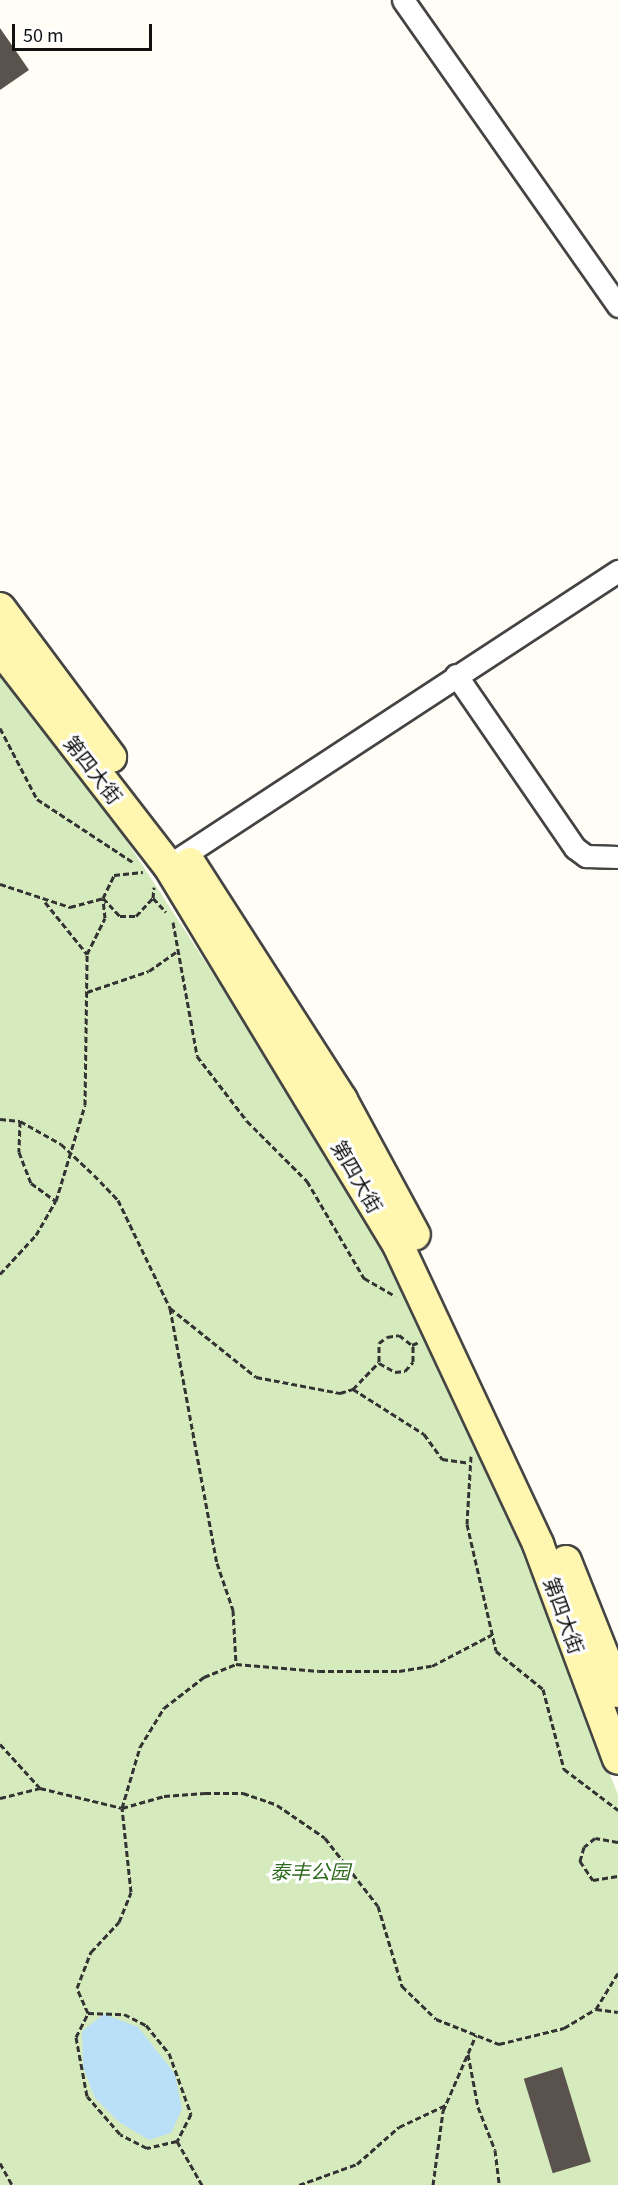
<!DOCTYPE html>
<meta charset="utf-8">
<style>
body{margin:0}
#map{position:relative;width:618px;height:2185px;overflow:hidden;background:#fffdf5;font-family:Georgia,"Noto Sans SC",serif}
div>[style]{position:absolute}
.green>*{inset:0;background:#d5ebbd}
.water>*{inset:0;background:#b9e0f7}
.building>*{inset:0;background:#5a524d;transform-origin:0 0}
.path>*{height:3px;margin-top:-1.5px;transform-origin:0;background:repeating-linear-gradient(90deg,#333 0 6px,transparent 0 9px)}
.roads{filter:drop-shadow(2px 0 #444) drop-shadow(-2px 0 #444) drop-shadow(0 2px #444) drop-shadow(0 -2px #444)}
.street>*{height:21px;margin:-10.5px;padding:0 10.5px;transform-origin:10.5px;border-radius:10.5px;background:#fff}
.secondary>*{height:30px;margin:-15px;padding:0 15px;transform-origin:15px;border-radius:15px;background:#fff6b0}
span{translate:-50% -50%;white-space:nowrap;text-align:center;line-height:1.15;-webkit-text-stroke:6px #fff;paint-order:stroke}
.street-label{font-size:20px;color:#111}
.park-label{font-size:20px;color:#2f6b1f;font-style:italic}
.scale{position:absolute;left:12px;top:24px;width:140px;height:27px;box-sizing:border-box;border:3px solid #111;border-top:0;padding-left:8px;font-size:18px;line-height:21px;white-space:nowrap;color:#111;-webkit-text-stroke:4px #fff;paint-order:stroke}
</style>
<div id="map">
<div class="green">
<i style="clip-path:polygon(0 667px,85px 777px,342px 1172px,492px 1467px,618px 1795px,618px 2185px,0 2185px)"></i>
</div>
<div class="water">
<i style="clip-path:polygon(104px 2014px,138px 2027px,175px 2074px,182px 2109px,171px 2133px,149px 2140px,119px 2122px,95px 2098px,83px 2067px,82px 2031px)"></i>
</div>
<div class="building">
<i style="clip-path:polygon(0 28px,29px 70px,0 90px)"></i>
<i style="left:562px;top:2067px;width:99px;height:40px;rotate:73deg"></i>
</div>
<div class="path">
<i style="left:0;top:728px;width:80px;rotate:62.5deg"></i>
<i style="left:37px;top:799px;width:115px;rotate:33.3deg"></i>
<i style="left:0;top:884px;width:74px;rotate:18.2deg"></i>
<i style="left:70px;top:907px;width:34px;rotate:-15deg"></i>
<i style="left:103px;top:898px;width:25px;rotate:47deg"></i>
<i style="left:120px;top:916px;width:16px"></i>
<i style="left:136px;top:916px;width:25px;rotate:-47deg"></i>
<i style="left:153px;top:898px;width:11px;rotate:-85deg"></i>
<i style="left:153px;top:898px;width:19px;rotate:47deg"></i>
<i style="left:45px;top:902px;width:67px;rotate:51.1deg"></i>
<i style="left:87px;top:954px;width:40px;rotate:-63.4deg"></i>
<i style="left:105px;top:918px;width:20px;rotate:-96deg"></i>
<i style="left:103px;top:898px;width:25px;rotate:-64deg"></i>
<i style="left:114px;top:875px;width:29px;rotate:-6deg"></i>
<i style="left:173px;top:922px;width:136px;rotate:79.8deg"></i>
<i style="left:197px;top:1056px;width:82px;rotate:52.4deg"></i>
<i style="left:247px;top:1121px;width:85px;rotate:45deg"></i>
<i style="left:307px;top:1181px;width:113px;rotate:59.6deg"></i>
<i style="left:364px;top:1278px;width:36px;rotate:30deg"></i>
<i style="left:87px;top:992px;width:65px;rotate:-18.7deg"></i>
<i style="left:149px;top:971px;width:33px;rotate:-35deg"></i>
<i style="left:0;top:1119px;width:20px;rotate:6deg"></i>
<i style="left:20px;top:1121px;width:47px;rotate:29.3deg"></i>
<i style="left:61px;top:1144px;width:45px;rotate:43.2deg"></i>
<i style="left:94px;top:1175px;width:35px;rotate:46deg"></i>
<i style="left:118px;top:1200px;width:120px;rotate:64.3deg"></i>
<i style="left:170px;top:1308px;width:110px;rotate:38.7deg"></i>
<i style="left:256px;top:1377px;width:86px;rotate:10.8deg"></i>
<i style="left:340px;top:1393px;width:14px;rotate:-17deg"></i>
<i style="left:353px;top:1389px;width:37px;rotate:-46deg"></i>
<i style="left:379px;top:1362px;width:19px;rotate:-90deg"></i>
<i style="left:379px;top:1343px;width:10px;rotate:-37deg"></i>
<i style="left:387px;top:1337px;width:12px;rotate:-9deg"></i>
<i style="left:399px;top:1335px;width:16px;rotate:38deg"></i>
<i style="left:412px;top:1345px;width:8px;rotate:-23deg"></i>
<i style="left:20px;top:1121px;width:31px;rotate:92deg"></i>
<i style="left:19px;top:1152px;width:33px;rotate:69deg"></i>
<i style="left:31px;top:1183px;width:31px;rotate:36deg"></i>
<i style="left:56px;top:1201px;width:100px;rotate:-73.2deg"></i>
<i style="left:85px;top:1105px;width:151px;rotate:-89.2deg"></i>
<i style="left:0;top:1274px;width:53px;rotate:-47.3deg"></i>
<i style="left:36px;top:1235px;width:39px;rotate:-60deg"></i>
<i style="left:170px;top:1308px;width:259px;rotate:79.6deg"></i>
<i style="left:217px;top:1563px;width:50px;rotate:71.2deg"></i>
<i style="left:233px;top:1610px;width:54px;rotate:86.8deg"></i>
<i style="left:236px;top:1664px;width:83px;rotate:4.8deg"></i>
<i style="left:319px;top:1671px;width:80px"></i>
<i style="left:399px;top:1671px;width:33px;rotate:-9deg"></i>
<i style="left:432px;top:1666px;width:67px;rotate:-27.7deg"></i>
<i style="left:379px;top:1363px;width:18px;rotate:29deg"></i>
<i style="left:395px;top:1372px;width:10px;rotate:-6deg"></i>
<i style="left:405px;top:1371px;width:12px;rotate:-48deg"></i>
<i style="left:413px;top:1362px;width:18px;rotate:-90deg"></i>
<i style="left:353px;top:1389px;width:84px;rotate:32.4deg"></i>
<i style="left:424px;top:1434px;width:31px;rotate:54deg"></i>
<i style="left:442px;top:1459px;width:27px;rotate:8deg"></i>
<i style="left:471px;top:1456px;width:68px;rotate:93.4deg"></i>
<i style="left:467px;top:1524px;width:130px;rotate:77.1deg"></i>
<i style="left:496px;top:1651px;width:60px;rotate:39deg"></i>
<i style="left:543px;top:1689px;width:83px;rotate:75.3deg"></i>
<i style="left:564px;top:1769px;width:68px;rotate:37.2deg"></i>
<i style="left:0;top:1744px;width:59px;rotate:47.7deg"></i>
<i style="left:0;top:1798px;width:41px;rotate:-14deg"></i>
<i style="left:40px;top:1788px;width:84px;rotate:13.7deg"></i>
<i style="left:122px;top:1808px;width:64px;rotate:-73.6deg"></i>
<i style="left:140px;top:1747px;width:46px;rotate:-58.4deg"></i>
<i style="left:164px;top:1708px;width:51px;rotate:-37.8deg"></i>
<i style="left:204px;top:1677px;width:35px;rotate:-22deg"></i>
<i style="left:618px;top:1842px;width:23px;rotate:-170deg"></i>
<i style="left:595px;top:1838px;width:14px;rotate:141deg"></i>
<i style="left:584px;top:1847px;width:15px;rotate:106deg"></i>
<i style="left:580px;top:1861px;width:23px;rotate:56deg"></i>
<i style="left:593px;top:1880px;width:25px;rotate:-9deg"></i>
<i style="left:596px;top:2009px;width:22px;rotate:8deg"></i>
<i style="left:88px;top:2013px;width:36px;rotate:2deg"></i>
<i style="left:124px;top:2014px;width:25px;rotate:27deg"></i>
<i style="left:146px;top:2025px;width:36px;rotate:51deg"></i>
<i style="left:169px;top:2053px;width:65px;rotate:70.2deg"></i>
<i style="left:191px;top:2114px;width:30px;rotate:117deg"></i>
<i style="left:177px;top:2141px;width:31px;rotate:167deg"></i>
<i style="left:147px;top:2148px;width:30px;rotate:-153deg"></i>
<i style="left:120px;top:2134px;width:50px;rotate:-131deg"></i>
<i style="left:87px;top:2096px;width:60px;rotate:-100.6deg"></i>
<i style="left:76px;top:2037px;width:27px;rotate:-63deg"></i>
<i style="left:88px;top:2013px;width:27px;rotate:-114deg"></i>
<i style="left:77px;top:1988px;width:39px;rotate:-69deg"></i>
<i style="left:91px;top:1952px;width:41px;rotate:-47deg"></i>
<i style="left:119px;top:1922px;width:32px;rotate:-68deg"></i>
<i style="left:131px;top:1892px;width:84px;rotate:-96.1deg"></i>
<i style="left:122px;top:1808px;width:44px;rotate:-15.9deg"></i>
<i style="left:164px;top:1796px;width:41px;rotate:-4.2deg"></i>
<i style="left:205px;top:1793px;width:38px"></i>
<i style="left:243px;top:1793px;width:36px;rotate:19deg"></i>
<i style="left:277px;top:1805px;width:58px;rotate:34.5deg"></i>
<i style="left:325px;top:1838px;width:86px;rotate:52.1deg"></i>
<i style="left:378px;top:1906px;width:84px;rotate:73.3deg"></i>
<i style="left:402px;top:1986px;width:47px;rotate:44.1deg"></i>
<i style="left:436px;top:2019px;width:68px;rotate:21.6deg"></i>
<i style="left:499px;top:2044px;width:67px;rotate:-13.8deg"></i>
<i style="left:564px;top:2028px;width:37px;rotate:-31deg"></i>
<i style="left:596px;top:2009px;width:42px;rotate:-58.6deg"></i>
<i style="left:468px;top:2054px;width:54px;rotate:79.3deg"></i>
<i style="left:478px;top:2107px;width:46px;rotate:68.4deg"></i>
<i style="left:495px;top:2150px;width:35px;rotate:83deg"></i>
<i style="left:177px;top:2141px;width:51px;rotate:60.4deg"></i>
<i style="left:0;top:2163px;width:25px;rotate:61deg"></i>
<i style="left:299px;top:2185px;width:62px;rotate:-19.9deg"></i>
<i style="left:357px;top:2164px;width:56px;rotate:-41.4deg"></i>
<i style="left:399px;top:2127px;width:52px;rotate:-25.1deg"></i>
<i style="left:433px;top:2185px;width:75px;rotate:-82.3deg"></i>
<i style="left:443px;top:2111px;width:83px;rotate:-66.5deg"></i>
</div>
<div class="roads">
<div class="street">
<i style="left:403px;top:0;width:374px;rotate:54.9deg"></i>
<i style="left:456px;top:675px;width:210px;rotate:55.5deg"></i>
<i style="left:575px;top:848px;width:14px;rotate:36deg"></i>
<i style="left:586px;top:856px;width:32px;rotate:2deg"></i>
<i style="left:169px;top:865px;width:537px;rotate:-33.22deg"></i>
</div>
<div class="secondary">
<i style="left:0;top:608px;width:186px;rotate:53.3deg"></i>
<i style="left:0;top:648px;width:274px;rotate:52.3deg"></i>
<i style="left:168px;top:865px;width:446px;rotate:58.8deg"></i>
<i style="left:399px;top:1247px;width:328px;rotate:64.9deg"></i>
<i style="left:538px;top:1544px;width:229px;rotate:69.6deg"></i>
<i style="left:190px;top:863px;width:282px;rotate:57.3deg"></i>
<i style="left:342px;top:1100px;width:153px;rotate:61.6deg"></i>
<i style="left:566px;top:1561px;width:141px;rotate:68.3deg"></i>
</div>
</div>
<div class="street-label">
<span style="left:94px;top:769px;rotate:52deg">第四大街</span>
<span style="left:358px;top:1176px;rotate:60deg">第四大街</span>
<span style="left:565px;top:1615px;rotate:70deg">第四大街</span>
</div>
<div class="park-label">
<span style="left:310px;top:1870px">泰丰公园</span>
</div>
<div class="scale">50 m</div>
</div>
